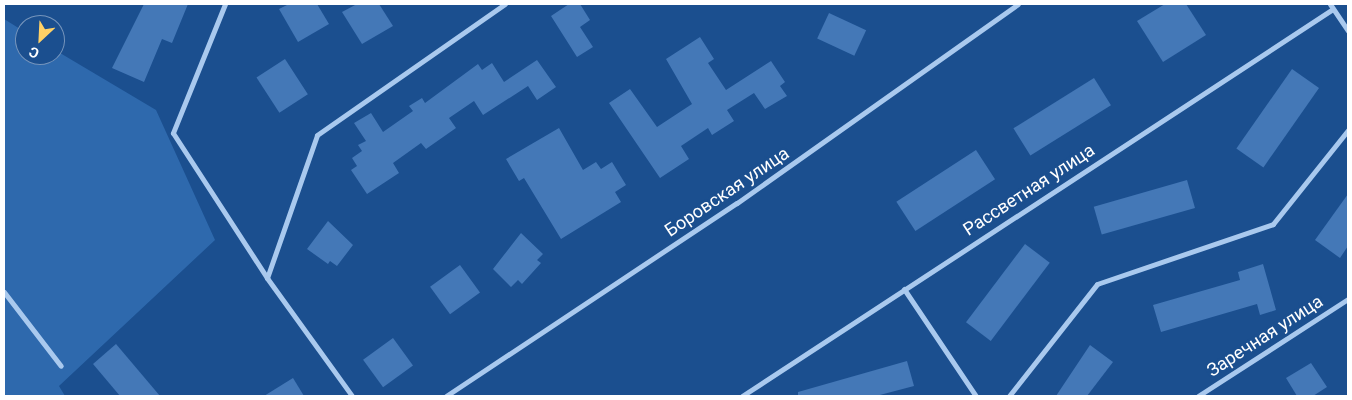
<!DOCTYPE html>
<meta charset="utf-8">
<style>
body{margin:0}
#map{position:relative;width:1352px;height:400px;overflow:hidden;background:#1b4f8f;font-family:Roboto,sans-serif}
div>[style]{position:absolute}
.green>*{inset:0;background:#2e69ad}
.building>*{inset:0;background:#4478b7;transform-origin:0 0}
.street>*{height:5px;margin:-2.5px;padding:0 2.5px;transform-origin:2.5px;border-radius:2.5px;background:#a9c9ee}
span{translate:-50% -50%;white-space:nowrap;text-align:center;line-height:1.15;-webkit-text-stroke:5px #1b4f8f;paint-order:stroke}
.street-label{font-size:18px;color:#fff}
.frame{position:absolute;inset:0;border:5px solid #fff;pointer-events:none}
.north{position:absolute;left:15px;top:15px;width:50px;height:50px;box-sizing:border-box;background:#1b4f8f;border:1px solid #7695bc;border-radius:50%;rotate:205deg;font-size:14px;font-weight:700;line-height:20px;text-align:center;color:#fff}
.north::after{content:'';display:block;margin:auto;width:18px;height:22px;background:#ffd166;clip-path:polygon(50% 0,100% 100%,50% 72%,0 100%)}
</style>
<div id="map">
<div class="green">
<i style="clip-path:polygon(4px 19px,25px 32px,25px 55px,55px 55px,55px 50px,156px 110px,215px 240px,59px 386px,65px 396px,4px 396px)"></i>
</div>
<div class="building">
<i style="clip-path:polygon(144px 4px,188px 4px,172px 43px,162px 39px,144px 82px,112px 68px)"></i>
<i style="clip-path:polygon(289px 4px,317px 4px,329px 24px,298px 42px,279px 9px)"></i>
<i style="clip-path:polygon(357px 4px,379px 4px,393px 26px,362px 44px,342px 12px)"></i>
<i style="clip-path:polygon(569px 4px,580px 4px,590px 20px,580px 27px,593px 47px,577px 57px,551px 16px)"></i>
<i style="clip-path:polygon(1165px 4px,1186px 4px,1206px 35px,1163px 62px,1137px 21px)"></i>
<i style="left:829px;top:13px;width:41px;height:28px;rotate:25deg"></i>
<i style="clip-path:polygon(700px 37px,714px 59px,708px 63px,726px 90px,771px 61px,785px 82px,780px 86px,787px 96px,765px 109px,754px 93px,727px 110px,734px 121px,712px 135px,708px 128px,681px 146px,689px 159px,660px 178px,609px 103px,630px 89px,657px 127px,692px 104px,666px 59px)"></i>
<i style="left:285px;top:59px;width:42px;height:34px;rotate:57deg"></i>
<i style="clip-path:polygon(537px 60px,556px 87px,537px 100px,528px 86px,483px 115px,474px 101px,449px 118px,456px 128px,426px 149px,421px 143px,393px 163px,399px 173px,367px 194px,351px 170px,357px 166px,352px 158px,362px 151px,358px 145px,366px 141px,354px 123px,371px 113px,383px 132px,413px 111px,409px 106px,422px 98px,425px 103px,478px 64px,482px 70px,492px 63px,504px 82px)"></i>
<i style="left:1292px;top:69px;width:33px;height:97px;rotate:35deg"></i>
<i style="left:1094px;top:78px;width:32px;height:95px;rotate:58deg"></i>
<i style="clip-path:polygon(559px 128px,583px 170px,596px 162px,601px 169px,612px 162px,626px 185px,615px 192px,621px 202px,561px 239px,524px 178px,519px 181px,506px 159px)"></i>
<i style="left:976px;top:150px;width:35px;height:95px;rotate:57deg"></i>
<i style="left:1187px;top:180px;width:29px;height:97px;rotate:74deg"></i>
<i style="clip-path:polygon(1348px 194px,1348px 246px,1340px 258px,1315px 240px)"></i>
<i style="clip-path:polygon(328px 221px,353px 245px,337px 266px,330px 261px,328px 264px,307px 249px)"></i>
<i style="clip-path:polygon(521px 233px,543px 254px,537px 260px,541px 263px,522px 284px,518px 280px,511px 287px,493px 269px)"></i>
<i style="left:1025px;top:244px;width:31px;height:98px;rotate:37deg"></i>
<i style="clip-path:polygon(1263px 264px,1276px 310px,1260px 315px,1257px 304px,1161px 332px,1153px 305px,1240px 280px,1238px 272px)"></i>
<i style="left:460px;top:265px;width:34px;height:37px;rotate:54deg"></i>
<i style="left:393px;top:338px;width:34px;height:37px;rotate:54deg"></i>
<i style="clip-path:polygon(116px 344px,160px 396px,120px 396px,93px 364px)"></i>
<i style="clip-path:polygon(1090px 345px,1113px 362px,1087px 396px,1056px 396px)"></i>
<i style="clip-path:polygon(907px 361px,914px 386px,876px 396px,798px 396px,798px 392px)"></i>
<i style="clip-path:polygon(1311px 363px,1327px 387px,1313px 396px,1297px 396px,1286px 378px)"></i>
<i style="clip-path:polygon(293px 378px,304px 396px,264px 396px)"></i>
</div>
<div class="street">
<i style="left:225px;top:4px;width:139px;rotate:112deg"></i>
<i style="left:173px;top:133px;width:173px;rotate:57deg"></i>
<i style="left:267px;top:278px;width:145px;rotate:54.2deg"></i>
<i style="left:1330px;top:4px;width:32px;rotate:56deg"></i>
<i style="left:267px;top:278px;width:151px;rotate:-70.7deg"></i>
<i style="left:317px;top:135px;width:229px;rotate:-34.9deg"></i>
<i style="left:904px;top:289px;width:129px;rotate:56.1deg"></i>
<i style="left:4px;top:292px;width:93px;rotate:52.4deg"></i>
<i style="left:446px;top:396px;width:349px;rotate:-33.6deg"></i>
<i style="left:737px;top:203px;width:344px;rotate:-35.3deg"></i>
<i style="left:742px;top:396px;width:706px;rotate:-33.22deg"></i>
<i style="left:1009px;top:396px;width:142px;rotate:-51.8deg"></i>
<i style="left:1097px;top:284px;width:186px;rotate:-18.8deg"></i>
<i style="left:1273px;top:224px;width:120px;rotate:-51.4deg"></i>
<i style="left:1198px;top:396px;width:179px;rotate:-32.9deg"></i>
</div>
<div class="street-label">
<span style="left:1029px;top:190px;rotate:-33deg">Рассветная улица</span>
<span style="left:727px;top:192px;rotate:-34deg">Боровская улица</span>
<span style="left:1265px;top:336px;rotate:-33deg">Заречная улица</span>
</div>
<div class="frame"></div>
<div class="north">С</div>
</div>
